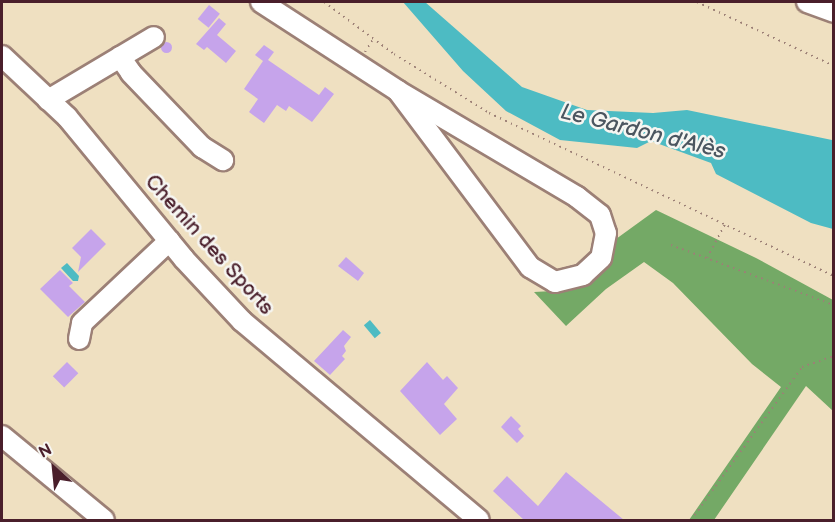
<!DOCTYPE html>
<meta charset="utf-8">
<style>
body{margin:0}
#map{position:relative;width:835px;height:522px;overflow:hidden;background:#efe0c1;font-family:"Balsamiq Sans",sans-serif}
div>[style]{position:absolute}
.forest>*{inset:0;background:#74a966}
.water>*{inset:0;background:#4dbbc3;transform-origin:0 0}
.building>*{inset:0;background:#c6a4eb;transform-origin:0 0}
.round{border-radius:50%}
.path>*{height:2px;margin-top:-1px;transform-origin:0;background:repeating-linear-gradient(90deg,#9c8076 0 1.5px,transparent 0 6px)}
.roads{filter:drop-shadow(2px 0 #9c8076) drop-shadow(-2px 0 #9c8076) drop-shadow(0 2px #9c8076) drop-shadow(0 -2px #9c8076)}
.minor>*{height:20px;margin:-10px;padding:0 10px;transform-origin:10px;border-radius:10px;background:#fff}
span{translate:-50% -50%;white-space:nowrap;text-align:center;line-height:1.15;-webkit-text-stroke:5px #f6f6f2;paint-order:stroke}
.street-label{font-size:21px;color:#4a1f2b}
.water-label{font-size:22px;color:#4b5660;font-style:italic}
.frame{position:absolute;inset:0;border:3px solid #4a1f2b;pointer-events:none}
.north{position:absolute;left:24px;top:438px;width:60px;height:60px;-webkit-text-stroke:4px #f6f6f2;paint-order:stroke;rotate:333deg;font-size:16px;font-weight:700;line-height:24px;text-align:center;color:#4a1f2b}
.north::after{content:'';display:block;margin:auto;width:21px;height:27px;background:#4a1f2b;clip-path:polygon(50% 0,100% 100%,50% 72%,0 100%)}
</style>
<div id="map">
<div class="forest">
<i style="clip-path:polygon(656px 210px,756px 258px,833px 300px,833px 411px,806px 386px,714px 520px,689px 520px,781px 387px,752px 364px,673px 283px,644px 262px,606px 289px,566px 326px,534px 292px,573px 290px,598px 274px,616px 239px)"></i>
</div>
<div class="water">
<i style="clip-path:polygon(403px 2px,425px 2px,522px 87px,587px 110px,653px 113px,687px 110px,832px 140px,833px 229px,811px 223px,716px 174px,711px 163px,651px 141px,637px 148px,560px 140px,506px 111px,463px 71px)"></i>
<i style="clip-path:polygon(67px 263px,79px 276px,78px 281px,73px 281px,61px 268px)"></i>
<i style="left:370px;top:320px;width:17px;height:8px;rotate:50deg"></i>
</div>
<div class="building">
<i style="left:209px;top:5px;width:14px;height:18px;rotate:39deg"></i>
<i style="clip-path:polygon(219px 18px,226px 24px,217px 35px,236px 51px,226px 63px,207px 47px,204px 50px,196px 44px)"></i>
<i class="round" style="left:160.5px;top:41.5px;width:11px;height:11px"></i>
<i style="clip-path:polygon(264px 45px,274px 52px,268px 60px,319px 95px,325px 87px,334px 94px,312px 122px,289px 106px,286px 111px,277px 105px,264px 123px,249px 112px,258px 99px,244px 89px,263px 61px,255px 55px)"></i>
<i style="clip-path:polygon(91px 229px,106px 244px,78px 272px,81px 257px,72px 248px)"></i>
<i style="clip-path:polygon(346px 257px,364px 273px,358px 281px,338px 266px)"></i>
<i style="clip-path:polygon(60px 270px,73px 283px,69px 286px,85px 302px,68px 317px,40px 289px)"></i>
<i style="clip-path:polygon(343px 330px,351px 337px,344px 346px,346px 351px,342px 356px,345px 359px,330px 375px,314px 361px)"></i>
<i style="left:67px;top:362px;width:16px;height:20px;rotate:45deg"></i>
<i style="clip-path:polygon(427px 362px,443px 380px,447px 376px,458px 388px,444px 404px,457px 419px,440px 435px,400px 391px)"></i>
<i style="clip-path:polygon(511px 416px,521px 426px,518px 429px,524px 436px,517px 443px,501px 427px)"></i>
<i style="clip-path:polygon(566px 472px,624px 520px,524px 520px,493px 491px,507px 476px,538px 506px)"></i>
</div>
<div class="path">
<i style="left:324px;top:2px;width:87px;rotate:36.6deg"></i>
<i style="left:394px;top:54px;width:112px;rotate:31.8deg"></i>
<i style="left:489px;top:113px;width:382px;rotate:25.3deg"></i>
<i style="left:697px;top:2px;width:151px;rotate:25deg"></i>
<i style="left:365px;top:52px;width:15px;rotate:-58deg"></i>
<i style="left:671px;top:245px;width:174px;rotate:20.2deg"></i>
<i style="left:707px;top:258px;width:38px;rotate:-62deg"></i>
<i style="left:691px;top:520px;width:189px;rotate:-54deg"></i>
<i style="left:802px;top:367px;width:34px;rotate:-19deg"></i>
</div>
<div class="roads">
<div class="minor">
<i style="left:261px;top:2px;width:163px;rotate:33deg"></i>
<i style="left:398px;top:91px;width:208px;rotate:30.6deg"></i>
<i style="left:577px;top:197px;width:29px;rotate:38deg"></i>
<i style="left:600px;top:215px;width:19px;rotate:72deg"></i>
<i style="left:606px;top:233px;width:25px;rotate:101deg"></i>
<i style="left:601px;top:258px;width:25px;rotate:137deg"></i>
<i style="left:583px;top:275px;width:29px;rotate:166deg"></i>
<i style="left:555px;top:282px;width:29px;rotate:-149deg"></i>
<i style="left:530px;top:267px;width:220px;rotate:-126.9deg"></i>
<i style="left:807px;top:2px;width:29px;rotate:20deg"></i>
<i style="left:2px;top:56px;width:89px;rotate:43.2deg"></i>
<i style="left:67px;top:117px;width:184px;rotate:50.5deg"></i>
<i style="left:184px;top:259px;width:85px;rotate:46.9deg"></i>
<i style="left:242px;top:321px;width:309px;rotate:40deg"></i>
<i style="left:120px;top:57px;width:19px;rotate:55deg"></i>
<i style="left:131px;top:73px;width:103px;rotate:46.2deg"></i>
<i style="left:202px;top:147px;width:25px;rotate:32deg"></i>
<i style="left:48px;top:100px;width:123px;rotate:-30.7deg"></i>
<i style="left:79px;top:339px;width:16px;rotate:-79deg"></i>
<i style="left:82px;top:323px;width:120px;rotate:-43.3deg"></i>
<i style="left:2px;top:436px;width:132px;rotate:39.5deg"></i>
</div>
</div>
<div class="street-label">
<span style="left:209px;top:245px;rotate:48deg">Chemin des Sports</span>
</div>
<div class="water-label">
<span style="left:643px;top:132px;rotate:14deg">Le Gardon d'Alès</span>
</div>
<div class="frame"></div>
<div class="north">N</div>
</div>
